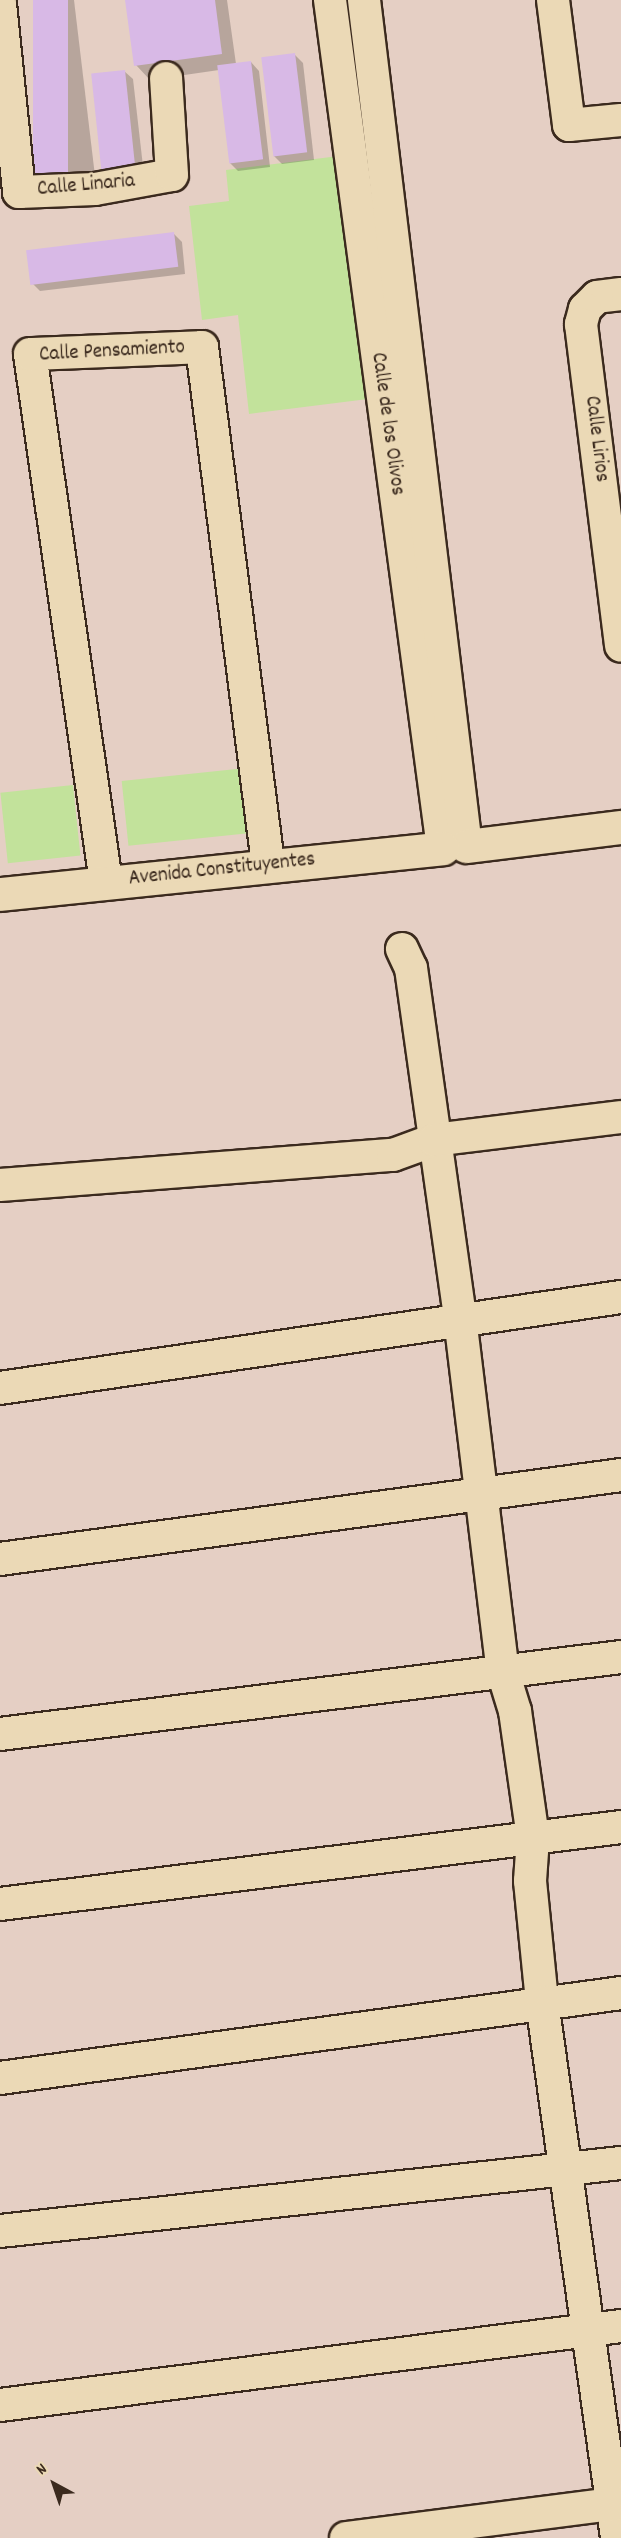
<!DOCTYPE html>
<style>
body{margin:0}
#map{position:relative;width:621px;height:2538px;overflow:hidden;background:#e5cfc4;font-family:Dekko,sans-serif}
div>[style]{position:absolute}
.green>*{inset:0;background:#c2e29b;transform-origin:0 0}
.shadow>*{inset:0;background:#0003}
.building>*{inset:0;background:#d8b9e6;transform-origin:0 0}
.roads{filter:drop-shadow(2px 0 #3b2a1e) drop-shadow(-2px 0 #3b2a1e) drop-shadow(0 2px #3b2a1e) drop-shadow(0 -2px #3b2a1e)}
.minor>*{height:32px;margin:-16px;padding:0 16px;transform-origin:16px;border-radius:16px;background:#ebd9b6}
.secondary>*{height:33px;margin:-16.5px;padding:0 16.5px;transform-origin:16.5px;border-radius:16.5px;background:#ebd9b6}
span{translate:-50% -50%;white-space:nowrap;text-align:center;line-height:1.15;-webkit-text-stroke:4.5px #ebd9b6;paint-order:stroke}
.street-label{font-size:21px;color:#3b2a1e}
.north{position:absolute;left:24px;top:2454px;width:60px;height:60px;-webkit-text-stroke:4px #ebd9b6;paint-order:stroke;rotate:320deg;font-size:16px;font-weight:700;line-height:24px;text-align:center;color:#3b2a1e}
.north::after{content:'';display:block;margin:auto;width:21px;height:27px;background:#3b2a1e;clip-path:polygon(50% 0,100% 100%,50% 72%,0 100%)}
</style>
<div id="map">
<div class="green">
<i style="clip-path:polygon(339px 156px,368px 399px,249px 414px,238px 315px,202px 320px,189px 206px,229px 201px,226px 170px)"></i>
<i style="left:246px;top:768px;width:65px;height:125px;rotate:84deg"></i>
<i style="left:73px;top:785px;width:71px;height:73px;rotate:84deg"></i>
</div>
<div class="shadow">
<i style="clip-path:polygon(35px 0,74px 0,95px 176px,63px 179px,55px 171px)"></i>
<i style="clip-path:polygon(127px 0,227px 0,236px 64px,251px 62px,259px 71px,270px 167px,238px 171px,230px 163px,219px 70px,150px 80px,136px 65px)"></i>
<i style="clip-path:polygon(295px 55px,303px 63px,314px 160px,282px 164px,274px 156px)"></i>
<i style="clip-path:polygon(124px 71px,133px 79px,144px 175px,112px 180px)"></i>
<i style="clip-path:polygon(174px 234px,182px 242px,185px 274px,40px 291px,32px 283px)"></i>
</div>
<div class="building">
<i style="left:33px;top:0;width:35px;height:173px"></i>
<i style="clip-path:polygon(125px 0,215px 0,222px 54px,134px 66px)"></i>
<i style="left:295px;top:53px;width:100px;height:34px;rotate:83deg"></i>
<i style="left:251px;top:61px;width:99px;height:34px;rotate:83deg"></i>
<i style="left:125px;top:70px;width:99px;height:34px;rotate:84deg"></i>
<i style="left:174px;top:232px;width:35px;height:149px;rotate:83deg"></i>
</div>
<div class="roads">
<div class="minor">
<i style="left:330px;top:0;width:855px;rotate:82.41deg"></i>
<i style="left:364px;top:0;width:852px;rotate:83.13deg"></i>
<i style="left:553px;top:0;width:126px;rotate:82.7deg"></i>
<i style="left:569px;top:125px;width:52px;rotate:-5.5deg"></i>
<i style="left:0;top:4px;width:189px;rotate:84.2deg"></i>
<i style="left:19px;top:192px;width:76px;rotate:-2.3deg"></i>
<i style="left:95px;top:189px;width:78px;rotate:-10.3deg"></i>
<i style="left:172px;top:175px;width:97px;rotate:-93.5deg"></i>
<i style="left:621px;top:294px;width:24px;rotate:173deg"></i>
<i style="left:597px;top:297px;width:17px;rotate:135deg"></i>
<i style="left:585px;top:309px;width:16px;rotate:105deg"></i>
<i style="left:581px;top:324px;width:324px;rotate:82.9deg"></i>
<i style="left:106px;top:882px;width:533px;rotate:-98.19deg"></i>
<i style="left:30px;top:354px;width:172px;rotate:-2.3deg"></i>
<i style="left:202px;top:347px;width:521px;rotate:82.72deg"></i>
<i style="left:402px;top:949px;width:21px;rotate:65deg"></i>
<i style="left:411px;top:968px;width:353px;rotate:82deg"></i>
<i style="left:460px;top:1318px;width:357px;rotate:83.1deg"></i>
<i style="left:503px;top:1672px;width:41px;rotate:72.9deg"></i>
<i style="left:515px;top:1711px;width:128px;rotate:81.9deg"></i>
<i style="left:533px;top:1838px;width:43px;rotate:94deg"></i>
<i style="left:530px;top:1881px;width:122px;rotate:84.3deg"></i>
<i style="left:542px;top:2002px;width:541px;rotate:82.03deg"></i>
<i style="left:0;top:1185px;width:394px;rotate:-4.4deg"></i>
<i style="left:393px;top:1155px;width:44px;rotate:-20.1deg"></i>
<i style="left:434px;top:1140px;width:188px;rotate:-7deg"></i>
<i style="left:0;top:1388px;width:628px;rotate:-8.34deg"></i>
<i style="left:0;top:1559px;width:627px;rotate:-7.7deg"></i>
<i style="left:0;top:1734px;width:626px;rotate:-7.07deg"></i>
<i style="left:0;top:1904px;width:626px;rotate:-7.07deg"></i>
<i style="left:0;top:2078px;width:627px;rotate:-7.79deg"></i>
<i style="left:0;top:2231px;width:625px;rotate:-6.25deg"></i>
<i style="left:0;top:2405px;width:626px;rotate:-7.25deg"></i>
<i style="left:346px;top:2538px;width:277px;rotate:-7.3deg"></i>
</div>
<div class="secondary">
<i style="left:466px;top:846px;width:156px;rotate:-7deg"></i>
<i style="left:0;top:894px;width:445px;rotate:-5.9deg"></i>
</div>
</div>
<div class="street-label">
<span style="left:86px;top:186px;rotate:-5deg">Calle Linaria</span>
<span style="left:112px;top:352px;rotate:-3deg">Calle Pensamiento</span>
<span style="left:387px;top:424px;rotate:82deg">Calle de los Olivos</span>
<span style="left:596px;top:439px;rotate:83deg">Calle Lirios</span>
<span style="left:222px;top:870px;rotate:-6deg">Avenida Constituyentes</span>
</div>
<div class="north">N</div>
</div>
